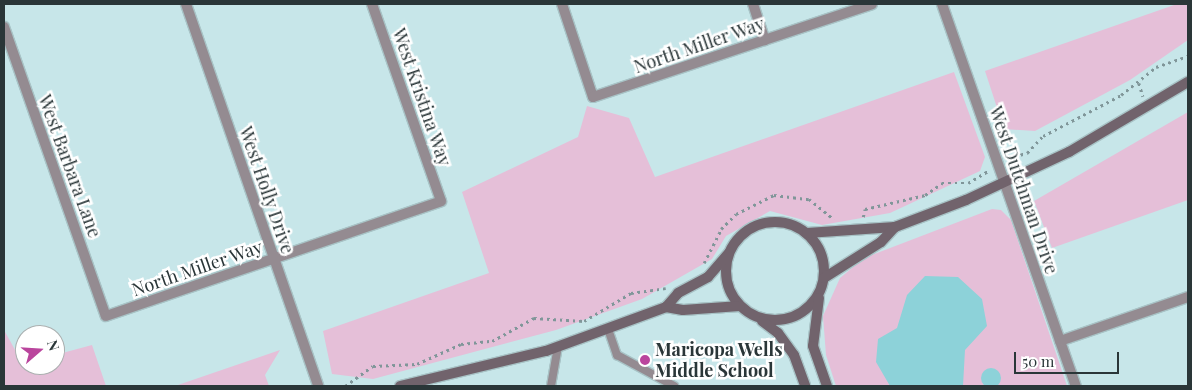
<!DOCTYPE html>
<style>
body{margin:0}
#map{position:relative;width:1192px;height:390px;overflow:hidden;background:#c7e6e9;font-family:"Playfair Display",serif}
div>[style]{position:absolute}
.green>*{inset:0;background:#e5bfd8}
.water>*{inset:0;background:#8dd2d9}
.round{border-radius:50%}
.path>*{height:2.5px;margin-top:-1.25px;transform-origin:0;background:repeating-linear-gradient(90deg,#809699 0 2.5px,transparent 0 6.5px)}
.roads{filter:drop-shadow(1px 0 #a8c3c6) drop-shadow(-1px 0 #a8c3c6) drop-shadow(0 1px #a8c3c6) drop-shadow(0 -1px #a8c3c6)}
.lane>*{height:8px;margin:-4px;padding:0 4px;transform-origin:4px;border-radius:4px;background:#948b91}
.street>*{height:10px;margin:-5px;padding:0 5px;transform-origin:5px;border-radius:5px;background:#948b91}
.secondary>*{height:10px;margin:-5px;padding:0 5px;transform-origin:5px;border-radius:5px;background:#71636c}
.secondary>.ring{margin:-5px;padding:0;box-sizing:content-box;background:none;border:10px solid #71636c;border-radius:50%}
.dots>*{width:14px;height:14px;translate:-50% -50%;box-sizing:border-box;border:2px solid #fff;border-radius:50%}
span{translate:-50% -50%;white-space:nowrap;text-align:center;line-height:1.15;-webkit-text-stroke:5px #fff;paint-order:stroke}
.street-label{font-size:18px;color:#2a3638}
.poi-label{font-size:18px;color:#2a3638;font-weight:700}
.left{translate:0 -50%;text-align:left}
.frame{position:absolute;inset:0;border:5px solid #2a3638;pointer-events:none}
.north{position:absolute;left:15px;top:325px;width:50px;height:50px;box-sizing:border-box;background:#fff;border:1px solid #aaafaf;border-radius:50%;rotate:71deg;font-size:14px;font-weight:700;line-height:20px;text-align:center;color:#2a3638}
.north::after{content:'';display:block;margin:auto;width:18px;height:22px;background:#ba459d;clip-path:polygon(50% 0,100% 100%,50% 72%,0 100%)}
.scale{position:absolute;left:1014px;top:352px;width:105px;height:22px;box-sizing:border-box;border:2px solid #2a3638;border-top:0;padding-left:6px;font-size:15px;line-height:18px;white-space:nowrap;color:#2a3638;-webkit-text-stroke:4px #fff;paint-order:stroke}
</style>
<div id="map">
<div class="green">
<i style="clip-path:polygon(1177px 4px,1188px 4px,1188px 40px,1130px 80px,1035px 131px,1004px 129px,985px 71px)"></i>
<i style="clip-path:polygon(954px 72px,985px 157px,980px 171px,890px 213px,822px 225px,770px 211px,726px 236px,712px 259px,642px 299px,556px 330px,373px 379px,332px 374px,323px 331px,489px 273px,462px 192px,578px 137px,587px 106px,629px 118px,655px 177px)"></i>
<i style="clip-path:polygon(1188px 112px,1188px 200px,1052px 248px,1034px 201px)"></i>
<i style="clip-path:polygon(992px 209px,1001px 210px,1011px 220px,1067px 386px,836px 386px,826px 355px,823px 316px,840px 278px,864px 258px)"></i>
<i style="clip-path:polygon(4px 330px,19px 357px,25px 358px,25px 365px,55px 365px,55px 355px,92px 345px,106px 386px,4px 386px)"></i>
<i style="clip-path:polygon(280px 350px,265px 375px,269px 386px,175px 386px)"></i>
</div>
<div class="water">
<i style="clip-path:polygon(925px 276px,958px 277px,982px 299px,987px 326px,965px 350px,963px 386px,890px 386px,876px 362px,878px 339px,897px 328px,907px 295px)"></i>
<i class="round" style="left:981px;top:368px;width:20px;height:20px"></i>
</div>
<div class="path">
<i style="left:1139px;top:83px;width:14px;rotate:73deg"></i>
<i style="left:1008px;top:158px;width:20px;rotate:-15deg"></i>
<i style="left:1027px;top:153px;width:23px;rotate:-47deg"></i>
<i style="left:1043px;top:136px;width:88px;rotate:-27.7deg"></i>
<i style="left:1121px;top:95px;width:45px;rotate:-38.7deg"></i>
<i style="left:1156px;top:67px;width:34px;rotate:-19deg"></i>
<i style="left:863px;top:217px;width:8px;rotate:-76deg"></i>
<i style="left:865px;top:209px;width:62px;rotate:-13.1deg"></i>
<i style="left:925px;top:195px;width:21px;rotate:-35deg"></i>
<i style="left:942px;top:183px;width:26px"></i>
<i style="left:968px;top:183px;width:23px;rotate:-31deg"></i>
<i style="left:704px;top:263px;width:38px;rotate:-63deg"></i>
<i style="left:721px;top:229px;width:21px;rotate:-45deg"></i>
<i style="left:736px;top:214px;width:42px;rotate:-26.6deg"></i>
<i style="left:774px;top:195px;width:35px;rotate:7deg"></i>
<i style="left:809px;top:199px;width:32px;rotate:39deg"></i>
<i style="left:259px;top:386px;width:7px"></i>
<i style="left:345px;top:386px;width:34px;rotate:-36deg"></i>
<i style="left:373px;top:366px;width:44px;rotate:-2.6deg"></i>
<i style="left:417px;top:364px;width:48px;rotate:-24.4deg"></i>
<i style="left:461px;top:344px;width:31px;rotate:-6deg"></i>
<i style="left:492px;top:341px;width:48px;rotate:-28.7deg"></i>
<i style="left:534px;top:318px;width:50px;rotate:3.4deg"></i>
<i style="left:584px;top:321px;width:55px;rotate:-30.8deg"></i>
<i style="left:631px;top:293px;width:35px;rotate:-8deg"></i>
</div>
<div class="roads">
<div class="lane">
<i style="left:608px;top:329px;width:28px;rotate:71deg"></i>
<i style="left:617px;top:355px;width:65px;rotate:28.5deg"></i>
<i style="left:551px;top:386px;width:40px;rotate:-80deg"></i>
</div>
<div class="street">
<i style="left:186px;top:4px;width:404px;rotate:70.9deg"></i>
<i style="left:562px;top:4px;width:98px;rotate:71.6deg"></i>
<i style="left:593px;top:97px;width:294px;rotate:-18.4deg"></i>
<i style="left:753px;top:4px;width:38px;rotate:72deg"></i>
<i style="left:942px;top:4px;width:405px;rotate:70.7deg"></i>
<i style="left:4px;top:27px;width:306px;rotate:70.6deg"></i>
<i style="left:106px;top:316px;width:354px;rotate:-18.9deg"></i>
<i style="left:441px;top:201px;width:209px;rotate:-109.3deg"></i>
<i style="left:1060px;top:341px;width:135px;rotate:-19deg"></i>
</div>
<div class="secondary">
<i class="ring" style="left:726px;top:222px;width:88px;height:88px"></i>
<i style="left:807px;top:233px;width:88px;rotate:-3.9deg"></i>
<i style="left:895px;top:227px;width:76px;rotate:-20.8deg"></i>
<i style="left:966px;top:200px;width:114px;rotate:-25deg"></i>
<i style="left:1069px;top:152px;width:138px;rotate:-30.5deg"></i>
<i style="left:824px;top:278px;width:67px;rotate:-32.3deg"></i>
<i style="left:881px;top:242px;width:21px;rotate:-47deg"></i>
<i style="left:819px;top:298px;width:48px;rotate:97.1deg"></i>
<i style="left:813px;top:346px;width:42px;rotate:70.7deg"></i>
<i style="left:666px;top:307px;width:17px;rotate:10deg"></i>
<i style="left:683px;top:310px;width:57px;rotate:-4deg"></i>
<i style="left:762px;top:321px;width:20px;rotate:37deg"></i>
<i style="left:778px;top:333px;width:27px;rotate:54deg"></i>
<i style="left:794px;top:355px;width:33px;rotate:70deg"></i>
<i style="left:400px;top:386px;width:150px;rotate:-13.5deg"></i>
<i style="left:546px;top:351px;width:128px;rotate:-20.1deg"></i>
<i style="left:666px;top:307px;width:18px;rotate:-49deg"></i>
<i style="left:678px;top:293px;width:34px;rotate:-28deg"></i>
<i style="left:708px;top:277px;width:32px;rotate:-49deg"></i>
</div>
</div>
<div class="dots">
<i style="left:645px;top:360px;background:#ba459d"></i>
</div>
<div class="street-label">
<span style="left:699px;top:45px;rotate:-19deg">North Miller Way</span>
<span style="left:422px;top:97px;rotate:71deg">West Kristina Way</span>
<span style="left:70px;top:166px;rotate:70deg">West Barbara Lane</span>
<span style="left:267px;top:190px;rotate:71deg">West Holly Drive</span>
<span style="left:1024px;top:190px;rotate:71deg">West Dutchman Drive</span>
<span style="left:197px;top:268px;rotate:-19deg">North Miller Way</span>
</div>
<div class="poi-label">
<span class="left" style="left:655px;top:360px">Maricopa Wells<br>Middle School</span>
</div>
<div class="frame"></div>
<div class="north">N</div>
<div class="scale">50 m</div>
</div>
